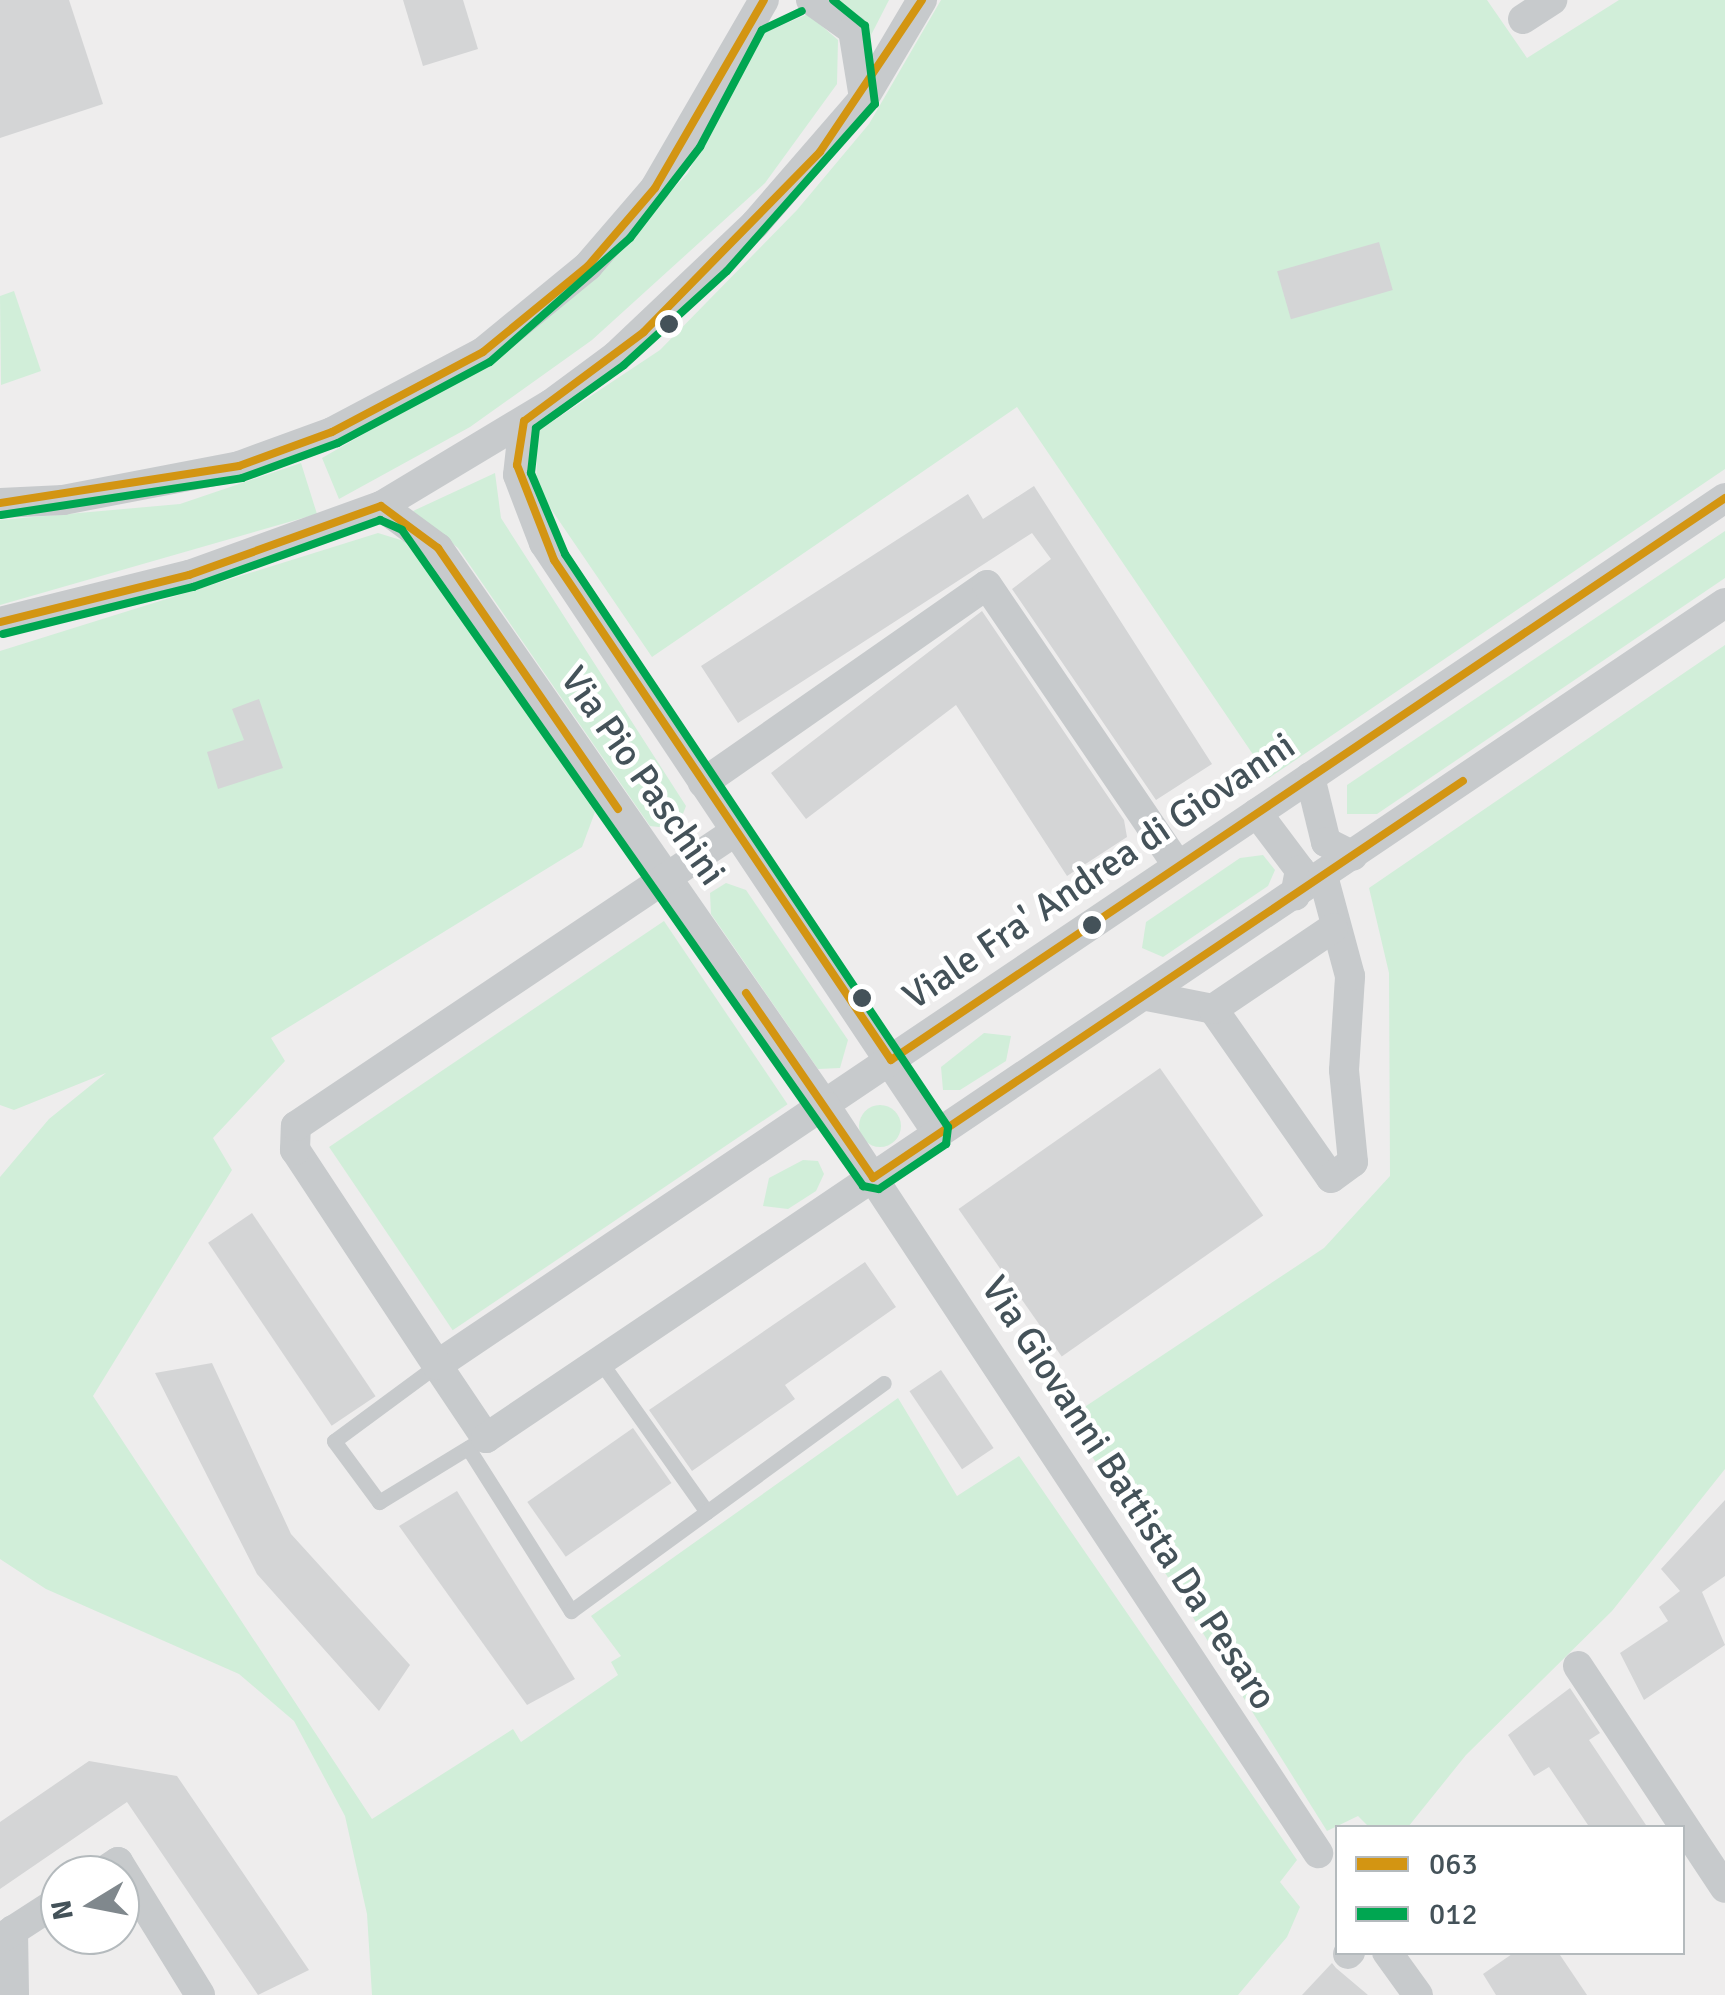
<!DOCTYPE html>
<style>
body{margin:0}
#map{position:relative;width:1725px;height:1995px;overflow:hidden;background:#eeeded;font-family:Signika,sans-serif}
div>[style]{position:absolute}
.green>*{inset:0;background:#d1eed9;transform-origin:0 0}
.round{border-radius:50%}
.building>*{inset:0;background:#d4d5d6;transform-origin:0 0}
.lane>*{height:15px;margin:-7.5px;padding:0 7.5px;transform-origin:7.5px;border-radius:7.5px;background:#c7cacc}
.street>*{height:30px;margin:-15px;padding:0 15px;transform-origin:15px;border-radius:15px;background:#c7cacc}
.bus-1>*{height:8px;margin:-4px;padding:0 4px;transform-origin:4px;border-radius:4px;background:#d39512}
.bus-2>*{height:8px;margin:-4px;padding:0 4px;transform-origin:4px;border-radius:4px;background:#00a651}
.dots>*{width:28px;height:28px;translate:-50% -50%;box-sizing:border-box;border:5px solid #fff;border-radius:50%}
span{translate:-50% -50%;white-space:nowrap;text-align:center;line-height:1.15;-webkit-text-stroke:9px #fff;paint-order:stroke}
.street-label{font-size:38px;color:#445259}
.legend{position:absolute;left:1335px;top:1825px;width:350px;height:130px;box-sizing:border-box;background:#fff;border:2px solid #b4babd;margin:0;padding:12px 18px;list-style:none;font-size:30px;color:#445259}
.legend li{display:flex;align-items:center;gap:20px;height:50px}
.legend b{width:50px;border:2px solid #b4babd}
.north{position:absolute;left:40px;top:1855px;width:100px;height:100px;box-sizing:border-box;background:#fff;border:2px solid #b4babd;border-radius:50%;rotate:260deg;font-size:28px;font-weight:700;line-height:40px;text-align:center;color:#445259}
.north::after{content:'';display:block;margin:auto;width:35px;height:45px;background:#80888d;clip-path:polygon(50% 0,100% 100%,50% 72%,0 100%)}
</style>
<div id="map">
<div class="green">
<i style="clip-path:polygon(836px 0,889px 0,868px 41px)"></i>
<i style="clip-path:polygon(941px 0,1487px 0,1527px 58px,1619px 0,1725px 0,1725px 469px,1269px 778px,1017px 407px,652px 657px,536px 487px,538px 431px,660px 350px,797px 210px,869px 124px)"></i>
<i style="clip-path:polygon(808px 14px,838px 40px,837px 84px,765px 183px,592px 340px,470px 427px,339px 499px,322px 458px,491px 361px,576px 292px,688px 173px,757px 36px)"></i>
<i style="clip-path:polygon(14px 291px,41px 371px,1px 385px,0 296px)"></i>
<i style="clip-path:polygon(301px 463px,317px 514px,0 605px,0 520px,180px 504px)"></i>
<i style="clip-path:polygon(495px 473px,501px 518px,686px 806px,677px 829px,650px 826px,458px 548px,413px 511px)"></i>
<i style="clip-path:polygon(1725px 531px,1725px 578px,1377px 814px,1347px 814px,1347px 785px)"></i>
<i style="clip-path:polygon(378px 533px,404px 541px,433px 578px,595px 812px,582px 847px,271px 1038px,285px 1061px,213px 1138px,232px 1170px,93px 1396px,372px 1819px,513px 1729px,521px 1742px,618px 1675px,611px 1662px,621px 1656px,591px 1616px,898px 1398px,957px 1496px,1019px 1456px,1297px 1860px,1280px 1882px,1300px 1907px,1287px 1937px,1238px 1995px,372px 1995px,367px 1914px,345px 1816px,294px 1721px,239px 1674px,46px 1589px,0 1559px,0 1177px,49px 1119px,106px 1073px,14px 1110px,0 1105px,0 651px)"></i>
<i style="clip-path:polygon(1725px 645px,1725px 1469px,1612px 1611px,1466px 1755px,1408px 1827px,1369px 1827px,1358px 1816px,1327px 1831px,1068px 1418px,1324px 1248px,1390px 1176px,1389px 973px,1369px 888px)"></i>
<i style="clip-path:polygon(1263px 855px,1275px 870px,1268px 886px,1163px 957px,1142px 948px,1146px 922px,1240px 858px)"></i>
<i style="clip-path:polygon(726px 883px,746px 890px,848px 1040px,840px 1068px,818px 1069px,711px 914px,710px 893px)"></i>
<i style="left:664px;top:921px;width:221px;height:404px;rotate:56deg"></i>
<i style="clip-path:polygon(984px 1033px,1011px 1036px,1006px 1061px,960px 1090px,943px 1090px,941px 1067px)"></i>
<i class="round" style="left:859px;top:1105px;width:42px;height:42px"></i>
<i style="clip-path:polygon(803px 1160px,818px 1161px,824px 1174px,816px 1191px,788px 1209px,763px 1206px,769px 1178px)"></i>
</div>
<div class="building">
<i style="clip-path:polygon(0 0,69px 0,103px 104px,0 138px)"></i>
<i style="clip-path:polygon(403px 0,463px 0,478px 49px,423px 66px)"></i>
<i style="left:1379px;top:242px;width:50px;height:106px;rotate:74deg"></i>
<i style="clip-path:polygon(1034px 486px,1212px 764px,1156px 800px,1012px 589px,1051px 559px,1032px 533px,738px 723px,701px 666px,968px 494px,983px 519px)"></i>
<i style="clip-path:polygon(982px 611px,1124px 820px,1127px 837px,1067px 876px,956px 705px,806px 819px,771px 773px)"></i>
<i style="clip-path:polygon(259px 699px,283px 768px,218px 789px,207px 752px,244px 740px,232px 709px)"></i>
<i style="left:1160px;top:1068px;width:180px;height:246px;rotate:55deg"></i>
<i style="left:252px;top:1213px;width:221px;height:53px;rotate:56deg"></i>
<i style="clip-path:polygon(865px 1262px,896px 1307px,785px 1385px,795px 1399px,692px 1471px,649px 1410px)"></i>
<i style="clip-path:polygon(212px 1363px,291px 1534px,410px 1665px,379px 1711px,257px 1574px,155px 1373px)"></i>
<i style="left:941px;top:1370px;width:94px;height:38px;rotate:56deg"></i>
<i style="left:633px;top:1428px;width:67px;height:129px;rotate:55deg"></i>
<i style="clip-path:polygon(457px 1491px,575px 1679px,527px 1705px,399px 1526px)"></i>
<i style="clip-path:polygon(1725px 1500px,1725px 1576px,1702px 1592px,1725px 1645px,1644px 1700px,1620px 1653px,1668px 1621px,1659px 1607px,1680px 1591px,1661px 1569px)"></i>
<i style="clip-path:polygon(1570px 1688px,1600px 1733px,1589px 1740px,1648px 1828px,1590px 1828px,1549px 1767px,1534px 1776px,1508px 1735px)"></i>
<i style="clip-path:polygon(89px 1761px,177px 1776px,309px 1970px,258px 1995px,127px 1802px,0 1889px,0 1822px)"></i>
<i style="clip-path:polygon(1515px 1952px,1558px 1952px,1587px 1995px,1496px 1995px,1483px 1974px)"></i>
<i style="clip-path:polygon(1332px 1963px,1336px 1968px,1368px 1995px,1302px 1995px)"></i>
</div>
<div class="lane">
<i style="left:600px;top:1361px;width:185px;rotate:54.7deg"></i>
<i style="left:437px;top:1365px;width:128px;rotate:143.6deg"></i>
<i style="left:334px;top:1441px;width:76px;rotate:53.6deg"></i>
<i style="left:379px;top:1502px;width:111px;rotate:-31.4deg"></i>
<i style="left:468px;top:1448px;width:193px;rotate:57.7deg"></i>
<i style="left:571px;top:1611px;width:387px;rotate:-36.1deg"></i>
</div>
<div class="street">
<i style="left:811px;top:0;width:52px;rotate:35.5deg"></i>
<i style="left:853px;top:30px;width:69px;rotate:80.8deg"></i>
<i style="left:1523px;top:19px;width:35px;rotate:-33deg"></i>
<i style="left:524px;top:421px;width:54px;rotate:96.3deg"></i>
<i style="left:518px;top:475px;width:73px;rotate:69.1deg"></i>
<i style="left:544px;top:543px;width:710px;rotate:56.31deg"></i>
<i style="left:1725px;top:498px;width:1553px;rotate:146.05deg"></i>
<i style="left:437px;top:1365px;width:88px;rotate:56.1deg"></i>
<i style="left:486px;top:1438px;width:1494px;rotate:-33.98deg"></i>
<i style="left:0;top:503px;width:63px;rotate:-2.7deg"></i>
<i style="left:63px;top:500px;width:179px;rotate:-10.9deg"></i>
<i style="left:239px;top:466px;width:99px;rotate:-20.1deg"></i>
<i style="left:332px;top:432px;width:171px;rotate:-27.9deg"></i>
<i style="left:483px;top:352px;width:136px;rotate:-39.3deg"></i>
<i style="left:588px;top:266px;width:103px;rotate:-49.3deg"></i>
<i style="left:655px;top:188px;width:217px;rotate:-59.9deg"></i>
<i style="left:381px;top:506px;width:71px;rotate:36.4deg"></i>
<i style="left:438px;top:548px;width:680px;rotate:55.24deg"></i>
<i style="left:826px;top:1107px;width:894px;rotate:56.59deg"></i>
<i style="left:0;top:622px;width:195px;rotate:-14deg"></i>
<i style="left:189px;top:575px;width:204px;rotate:-19.8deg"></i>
<i style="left:381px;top:506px;width:198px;rotate:-31deg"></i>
<i style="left:551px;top:404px;width:81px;rotate:-36.4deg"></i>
<i style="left:616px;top:356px;width:192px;rotate:-43.5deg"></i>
<i style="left:755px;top:224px;width:167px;rotate:-49.1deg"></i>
<i style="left:864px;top:98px;width:114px;rotate:-59.4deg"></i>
<i style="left:1310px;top:777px;width:67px;rotate:76.2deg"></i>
<i style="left:1326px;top:842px;width:30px;rotate:27deg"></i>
<i style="left:703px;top:783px;width:346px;rotate:-34.9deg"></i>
<i style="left:987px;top:585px;width:340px;rotate:55.8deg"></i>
<i style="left:1257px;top:813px;width:71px;rotate:53deg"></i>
<i style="left:1300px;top:870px;width:26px;rotate:101deg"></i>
<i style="left:1147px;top:996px;width:67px;rotate:11.1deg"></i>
<i style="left:1213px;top:1009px;width:206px;rotate:55.1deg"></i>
<i style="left:1331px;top:1178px;width:27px;rotate:-36deg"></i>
<i style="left:1353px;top:1162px;width:92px;rotate:-95.6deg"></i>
<i style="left:1344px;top:1070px;width:94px;rotate:-86.3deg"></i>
<i style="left:1350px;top:976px;width:104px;rotate:-105.1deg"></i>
<i style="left:1213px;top:1009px;width:145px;rotate:-34deg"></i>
<i style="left:437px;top:1365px;width:258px;rotate:-123.4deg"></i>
<i style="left:295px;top:1150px;width:24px;rotate:-88deg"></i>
<i style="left:296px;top:1126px;width:530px;rotate:-33.84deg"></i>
<i style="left:1578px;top:1666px;width:266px;rotate:56.5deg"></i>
<i style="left:98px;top:1875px;width:24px;rotate:-33deg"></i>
<i style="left:118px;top:1862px;width:156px;rotate:58.3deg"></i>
<i style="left:13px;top:1930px;width:65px;rotate:89.1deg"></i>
<i style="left:0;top:1939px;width:72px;rotate:-33deg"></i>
<i style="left:1387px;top:1952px;width:53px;rotate:54.2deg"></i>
<i style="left:1348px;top:1954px;width:3px;rotate:-45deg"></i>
</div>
<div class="bus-1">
<i style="left:922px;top:0;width:183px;rotate:123.9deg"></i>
<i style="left:820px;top:152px;width:252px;rotate:134.4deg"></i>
<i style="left:644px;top:332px;width:149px;rotate:143.4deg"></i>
<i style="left:524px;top:421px;width:45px;rotate:99deg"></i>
<i style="left:517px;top:465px;width:102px;rotate:68.7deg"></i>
<i style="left:554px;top:560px;width:603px;rotate:56.02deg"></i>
<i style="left:891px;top:1060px;width:1006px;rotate:-33.97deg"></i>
<i style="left:0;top:503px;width:242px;rotate:-8.8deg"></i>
<i style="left:239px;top:466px;width:99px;rotate:-20.1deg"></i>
<i style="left:332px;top:432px;width:171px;rotate:-27.9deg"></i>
<i style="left:483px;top:352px;width:136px;rotate:-39.3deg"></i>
<i style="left:588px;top:266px;width:103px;rotate:-49.3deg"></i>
<i style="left:655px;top:188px;width:217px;rotate:-59.9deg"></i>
<i style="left:0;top:622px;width:195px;rotate:-14deg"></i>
<i style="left:189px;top:575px;width:204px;rotate:-19.8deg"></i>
<i style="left:381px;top:506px;width:71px;rotate:36.4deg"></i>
<i style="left:438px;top:548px;width:317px;rotate:55.4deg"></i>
<i style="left:746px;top:993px;width:224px;rotate:55.5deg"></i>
<i style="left:873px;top:1178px;width:711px;rotate:-33.94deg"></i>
</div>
<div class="bus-2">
<i style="left:1px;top:515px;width:244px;rotate:-8.7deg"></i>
<i style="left:242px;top:478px;width:102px;rotate:-20deg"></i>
<i style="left:338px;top:443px;width:172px;rotate:-28.1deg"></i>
<i style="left:490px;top:362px;width:187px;rotate:-41.5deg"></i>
<i style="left:630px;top:238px;width:115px;rotate:-52.4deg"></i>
<i style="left:700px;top:147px;width:132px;rotate:-62.1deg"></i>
<i style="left:762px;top:30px;width:44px;rotate:-25.4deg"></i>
<i style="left:3px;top:634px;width:196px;rotate:-13.9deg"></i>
<i style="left:193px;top:587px;width:199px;rotate:-19.7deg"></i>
<i style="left:380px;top:520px;width:24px;rotate:24deg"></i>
<i style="left:402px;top:530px;width:802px;rotate:54.9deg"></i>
<i style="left:863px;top:1186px;width:16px;rotate:11deg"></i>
<i style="left:879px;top:1189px;width:81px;rotate:-33.9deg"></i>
<i style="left:946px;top:1144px;width:17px;rotate:-83deg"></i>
<i style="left:948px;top:1127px;width:689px;rotate:-123.76deg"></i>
<i style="left:565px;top:554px;width:88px;rotate:-112.8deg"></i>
<i style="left:531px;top:473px;width:45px;rotate:-83.7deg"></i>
<i style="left:536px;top:428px;width:108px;rotate:-35.6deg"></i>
<i style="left:624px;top:365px;width:139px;rotate:-42.4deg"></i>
<i style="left:727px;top:271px;width:223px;rotate:-48.5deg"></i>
<i style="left:875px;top:104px;width:79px;rotate:-97.3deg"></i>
<i style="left:865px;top:26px;width:41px;rotate:-140.9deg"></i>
</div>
<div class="dots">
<i style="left:669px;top:324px;background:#445259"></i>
<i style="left:1092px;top:925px;background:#445259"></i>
<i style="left:862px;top:998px;background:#445259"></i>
</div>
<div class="street-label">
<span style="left:643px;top:776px;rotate:55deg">Via Pio Paschini</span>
<span style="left:1099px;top:871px;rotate:-34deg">Viale Fra' Andrea di Giovanni</span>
<span style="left:1129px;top:1493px;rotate:57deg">Via Giovanni Battista Da Pesaro</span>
</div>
<ul class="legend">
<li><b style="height:12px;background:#d39512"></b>063</li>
<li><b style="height:12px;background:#00a651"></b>012</li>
</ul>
<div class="north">N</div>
</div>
